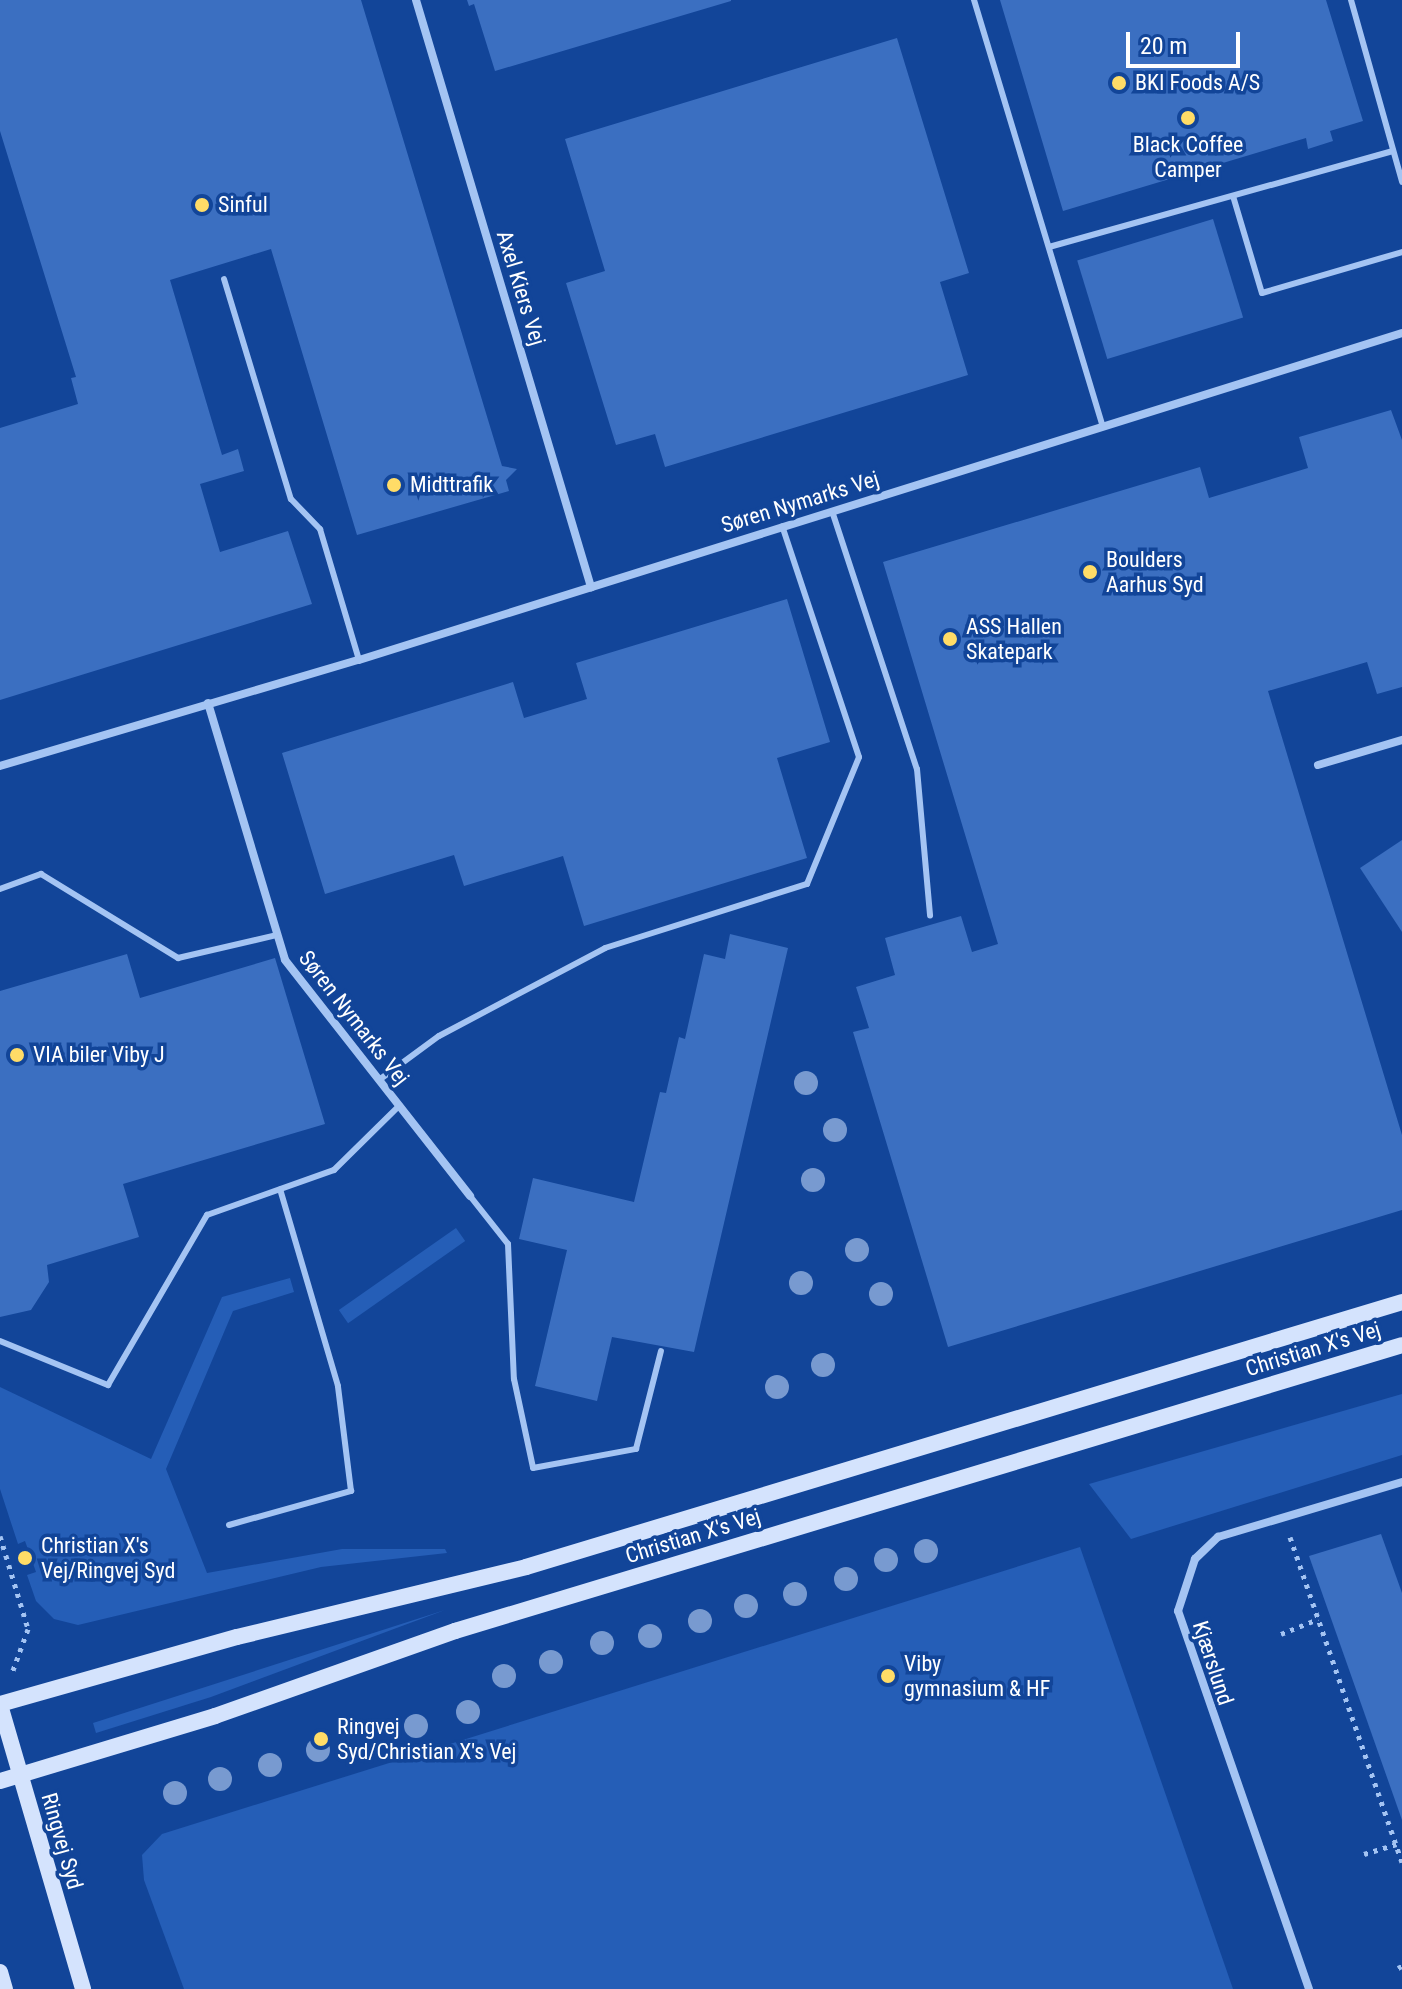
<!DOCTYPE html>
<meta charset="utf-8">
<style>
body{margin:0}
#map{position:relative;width:1402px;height:1989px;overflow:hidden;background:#124599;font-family:"Roboto Condensed",sans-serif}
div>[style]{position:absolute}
.green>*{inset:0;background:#255eb7;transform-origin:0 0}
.building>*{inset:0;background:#3b6fc1;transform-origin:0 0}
.path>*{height:5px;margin-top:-2.5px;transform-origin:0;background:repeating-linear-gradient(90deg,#a4c4f3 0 4px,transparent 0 10px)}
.service>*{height:6px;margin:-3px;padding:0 3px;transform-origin:3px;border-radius:3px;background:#a4c4f3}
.minor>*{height:8px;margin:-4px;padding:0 4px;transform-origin:4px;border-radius:4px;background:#a4c4f3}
.secondary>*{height:16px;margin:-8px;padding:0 8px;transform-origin:8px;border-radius:8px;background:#d4e3fd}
.trees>*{width:24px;height:24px;margin:-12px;border-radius:50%;background:#789ad0}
.dots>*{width:22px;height:22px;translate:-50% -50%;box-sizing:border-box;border:4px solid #124599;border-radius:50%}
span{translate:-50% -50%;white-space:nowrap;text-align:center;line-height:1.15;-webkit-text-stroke:7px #124599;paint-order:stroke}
.poi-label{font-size:22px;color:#fff}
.left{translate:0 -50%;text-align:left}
.street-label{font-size:22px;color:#fff}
.scale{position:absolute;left:1126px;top:32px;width:114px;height:36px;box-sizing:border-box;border:4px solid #fff;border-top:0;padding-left:10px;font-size:24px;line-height:28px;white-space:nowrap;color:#fff;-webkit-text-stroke:6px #124599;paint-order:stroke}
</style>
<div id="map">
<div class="green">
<i style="left:456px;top:1228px;width:16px;height:143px;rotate:55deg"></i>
<i style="clip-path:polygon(290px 1278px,294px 1292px,233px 1311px,166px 1469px,207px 1573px,342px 1549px,445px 1549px,447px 1553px,321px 1567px,78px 1625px,54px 1619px,36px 1601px,27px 1575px,36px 1572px,25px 1541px,18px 1544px,0 1489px,0 1387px,151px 1459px,222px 1297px)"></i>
<i style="clip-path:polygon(1402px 1394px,1402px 1455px,1131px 1539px,1089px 1484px)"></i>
<i style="clip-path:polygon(1080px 1547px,1233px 1989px,184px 1989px,144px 1880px,142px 1855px,162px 1834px)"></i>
<i style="clip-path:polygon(445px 1610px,211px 1697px,96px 1733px,93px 1723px)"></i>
</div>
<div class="building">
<i style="clip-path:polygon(0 0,361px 0,502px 466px,517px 469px,506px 480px,509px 491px,357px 535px,271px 249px,170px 280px,222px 455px,238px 449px,244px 471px,200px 484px,220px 552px,288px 531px,312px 604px,0 700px,0 428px,78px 404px,71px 378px,76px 377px,0 131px)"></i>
<i style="clip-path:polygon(467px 0,731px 0,731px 1px,495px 71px,474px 4px,469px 6px)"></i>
<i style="clip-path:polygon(1000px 0,1326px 0,1363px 121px,1330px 131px,1333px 141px,1308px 149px,1306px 138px,1063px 211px)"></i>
<i style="clip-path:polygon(897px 38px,969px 273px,940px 282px,968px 375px,665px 467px,655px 434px,616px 445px,566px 283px,605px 271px,565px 139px)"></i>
<i style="left:1213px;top:219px;width:103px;height:142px;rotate:73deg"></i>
<i style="clip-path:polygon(1391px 410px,1402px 440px,1402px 687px,1377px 694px,1367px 662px,1268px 691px,1402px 1135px,1402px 1210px,948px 1347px,853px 1032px,869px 1028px,856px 987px,895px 975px,885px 938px,961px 916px,972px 952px,998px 944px,883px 562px,1200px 467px,1209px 498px,1308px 468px,1299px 437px)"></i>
<i style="clip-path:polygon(787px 599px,830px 742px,777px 758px,807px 858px,584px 926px,563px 856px,464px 886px,454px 855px,325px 894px,282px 753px,513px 682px,524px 718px,587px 699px,576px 663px)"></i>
<i style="clip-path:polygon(1402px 840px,1402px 932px,1360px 868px)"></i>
<i style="clip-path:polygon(730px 934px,788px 948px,694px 1352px,612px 1337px,597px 1401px,535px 1386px,567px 1250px,519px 1239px,533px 1178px,634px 1202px,660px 1092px,666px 1093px,679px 1037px,685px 1039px,704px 954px,725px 959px)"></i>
<i style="clip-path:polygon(127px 954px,140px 998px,275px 958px,325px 1124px,123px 1184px,139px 1237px,47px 1265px,49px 1282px,31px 1310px,0 1317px,0 991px)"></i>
<i style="clip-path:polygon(1381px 1534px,1402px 1593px,1402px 1820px,1309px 1556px)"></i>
</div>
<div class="path">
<i style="left:0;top:1536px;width:97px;rotate:73.2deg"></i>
<i style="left:28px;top:1629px;width:47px;rotate:110deg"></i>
<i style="left:1290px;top:1537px;width:344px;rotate:71deg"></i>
<i style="left:1281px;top:1634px;width:40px;rotate:-22deg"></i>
<i style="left:1364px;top:1854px;width:34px;rotate:-17deg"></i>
<i style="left:1398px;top:1968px;width:4px;rotate:-27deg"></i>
</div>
<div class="service">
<i style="left:974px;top:0;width:445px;rotate:73.2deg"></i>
<i style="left:1351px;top:0;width:189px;rotate:74.3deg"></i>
<i style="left:1233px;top:196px;width:101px;rotate:73.4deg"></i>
<i style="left:1262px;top:293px;width:146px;rotate:-16.3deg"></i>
<i style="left:1049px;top:247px;width:357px;rotate:-15.6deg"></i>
<i style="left:224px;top:279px;width:230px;rotate:73.1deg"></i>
<i style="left:291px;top:499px;width:42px;rotate:46deg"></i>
<i style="left:320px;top:529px;width:137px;rotate:73.4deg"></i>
<i style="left:832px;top:511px;width:272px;rotate:71.8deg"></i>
<i style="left:917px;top:769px;width:147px;rotate:84.9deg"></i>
<i style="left:0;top:889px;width:44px;rotate:-20.1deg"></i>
<i style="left:41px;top:874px;width:161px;rotate:31.5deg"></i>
<i style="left:178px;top:958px;width:102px;rotate:-13.1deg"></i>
<i style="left:379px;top:1080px;width:74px;rotate:-36.3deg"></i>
<i style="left:439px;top:1036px;width:188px;rotate:-27.9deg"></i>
<i style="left:605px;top:948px;width:212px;rotate:-17.6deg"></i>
<i style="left:807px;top:884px;width:137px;rotate:-67.7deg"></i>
<i style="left:859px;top:757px;width:243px;rotate:-108.4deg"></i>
<i style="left:470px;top:1196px;width:61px;rotate:51.6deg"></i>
<i style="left:508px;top:1244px;width:135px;rotate:87.5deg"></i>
<i style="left:514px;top:1379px;width:91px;rotate:77.9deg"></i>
<i style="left:533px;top:1468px;width:105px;rotate:-10.5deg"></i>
<i style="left:636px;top:1449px;width:101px;rotate:-75.7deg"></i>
<i style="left:0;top:1341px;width:117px;rotate:22.2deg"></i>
<i style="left:108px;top:1385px;width:197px;rotate:-59.8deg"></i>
<i style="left:207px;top:1215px;width:135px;rotate:-19.5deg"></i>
<i style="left:334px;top:1170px;width:91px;rotate:-44.6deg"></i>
<i style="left:229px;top:1525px;width:127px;rotate:-15.6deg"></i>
<i style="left:351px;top:1491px;width:106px;rotate:-97.1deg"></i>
<i style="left:338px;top:1386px;width:205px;rotate:-106.4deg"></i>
</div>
<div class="minor">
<i style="left:416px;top:0;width:613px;rotate:73.4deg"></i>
<i style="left:208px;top:703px;width:268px;rotate:73.3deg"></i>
<i style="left:285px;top:960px;width:300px;rotate:51.9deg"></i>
<i style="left:1318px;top:765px;width:88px;rotate:-16.6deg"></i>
<i style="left:0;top:766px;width:374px;rotate:-16.5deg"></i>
<i style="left:359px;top:660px;width:1093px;rotate:-17.41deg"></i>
<i style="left:1309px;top:1989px;width:400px;rotate:-109.1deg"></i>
<i style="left:1178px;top:1611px;width:55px;rotate:-71.9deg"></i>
<i style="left:1195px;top:1559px;width:32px;rotate:-44deg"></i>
<i style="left:1218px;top:1537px;width:192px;rotate:-16.6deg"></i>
</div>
<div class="secondary">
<i style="left:0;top:1704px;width:246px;rotate:-15.8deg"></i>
<i style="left:237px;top:1637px;width:297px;rotate:-13.6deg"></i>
<i style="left:526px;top:1567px;width:915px;rotate:-16.83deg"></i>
<i style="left:0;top:1705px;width:296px;rotate:73.7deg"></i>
<i style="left:0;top:1781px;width:225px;rotate:-16.8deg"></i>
<i style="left:215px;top:1716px;width:255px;rotate:-19.5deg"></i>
<i style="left:455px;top:1631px;width:989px;rotate:-16.8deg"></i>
<i style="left:0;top:1972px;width:18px;rotate:74deg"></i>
</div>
<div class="trees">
<i style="left:806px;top:1083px"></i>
<i style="left:835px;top:1130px"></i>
<i style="left:813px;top:1180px"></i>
<i style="left:857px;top:1250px"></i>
<i style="left:801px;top:1283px"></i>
<i style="left:881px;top:1294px"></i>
<i style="left:823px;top:1365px"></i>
<i style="left:777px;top:1387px"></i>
<i style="left:926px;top:1551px"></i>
<i style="left:886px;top:1560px"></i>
<i style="left:846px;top:1579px"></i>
<i style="left:795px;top:1594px"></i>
<i style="left:746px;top:1606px"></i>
<i style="left:700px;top:1621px"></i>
<i style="left:650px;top:1636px"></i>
<i style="left:602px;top:1643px"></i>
<i style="left:551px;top:1662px"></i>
<i style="left:504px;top:1676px"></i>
<i style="left:468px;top:1712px"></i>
<i style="left:416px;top:1726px"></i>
<i style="left:318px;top:1750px"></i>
<i style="left:270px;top:1765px"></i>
<i style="left:220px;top:1779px"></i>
<i style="left:175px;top:1793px"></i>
</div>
<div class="dots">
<i style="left:1119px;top:83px;background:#ffdc67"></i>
<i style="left:1188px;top:118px;background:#ffdc67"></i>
<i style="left:202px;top:205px;background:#ffdc67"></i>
<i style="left:394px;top:485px;background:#ffdc67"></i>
<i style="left:1090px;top:572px;background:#ffdc67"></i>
<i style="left:950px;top:639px;background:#ffdc67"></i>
<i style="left:17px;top:1055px;background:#ffdc67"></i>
<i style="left:25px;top:1558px;background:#ffdc67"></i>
<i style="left:888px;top:1676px;background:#ffdc67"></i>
<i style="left:321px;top:1739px;background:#ffdc67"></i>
</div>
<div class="poi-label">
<span class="left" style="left:1135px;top:83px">BKI Foods A/S</span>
<span style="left:1188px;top:157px">Black Coffee<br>Camper</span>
<span class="left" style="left:218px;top:205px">Sinful</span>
<span class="left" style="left:410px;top:485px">Midttrafik</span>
<span class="left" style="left:1106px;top:572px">Boulders<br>Aarhus Syd</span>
<span class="left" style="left:966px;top:639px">ASS Hallen<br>Skatepark</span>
<span class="left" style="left:33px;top:1055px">VIA biler Viby J</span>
<span class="left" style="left:41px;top:1558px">Christian X's<br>Vej/Ringvej Syd</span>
<span class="left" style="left:904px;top:1676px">Viby<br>gymnasium &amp; HF</span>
<span class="left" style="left:337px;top:1739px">Ringvej<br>Syd/Christian X's Vej</span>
</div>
<div class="street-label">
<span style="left:521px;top:288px;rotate:73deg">Axel Kiers Vej</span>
<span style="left:800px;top:502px;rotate:-17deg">Søren Nymarks Vej</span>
<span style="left:354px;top:1018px;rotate:52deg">Søren Nymarks Vej</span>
<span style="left:1313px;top:1349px;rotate:-17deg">Christian X's Vej</span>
<span style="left:693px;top:1536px;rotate:-17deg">Christian X's Vej</span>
<span style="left:1213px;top:1663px;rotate:72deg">Kjærslund</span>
<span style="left:62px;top:1841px;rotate:74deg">Ringvej Syd</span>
</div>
<div class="scale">20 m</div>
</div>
